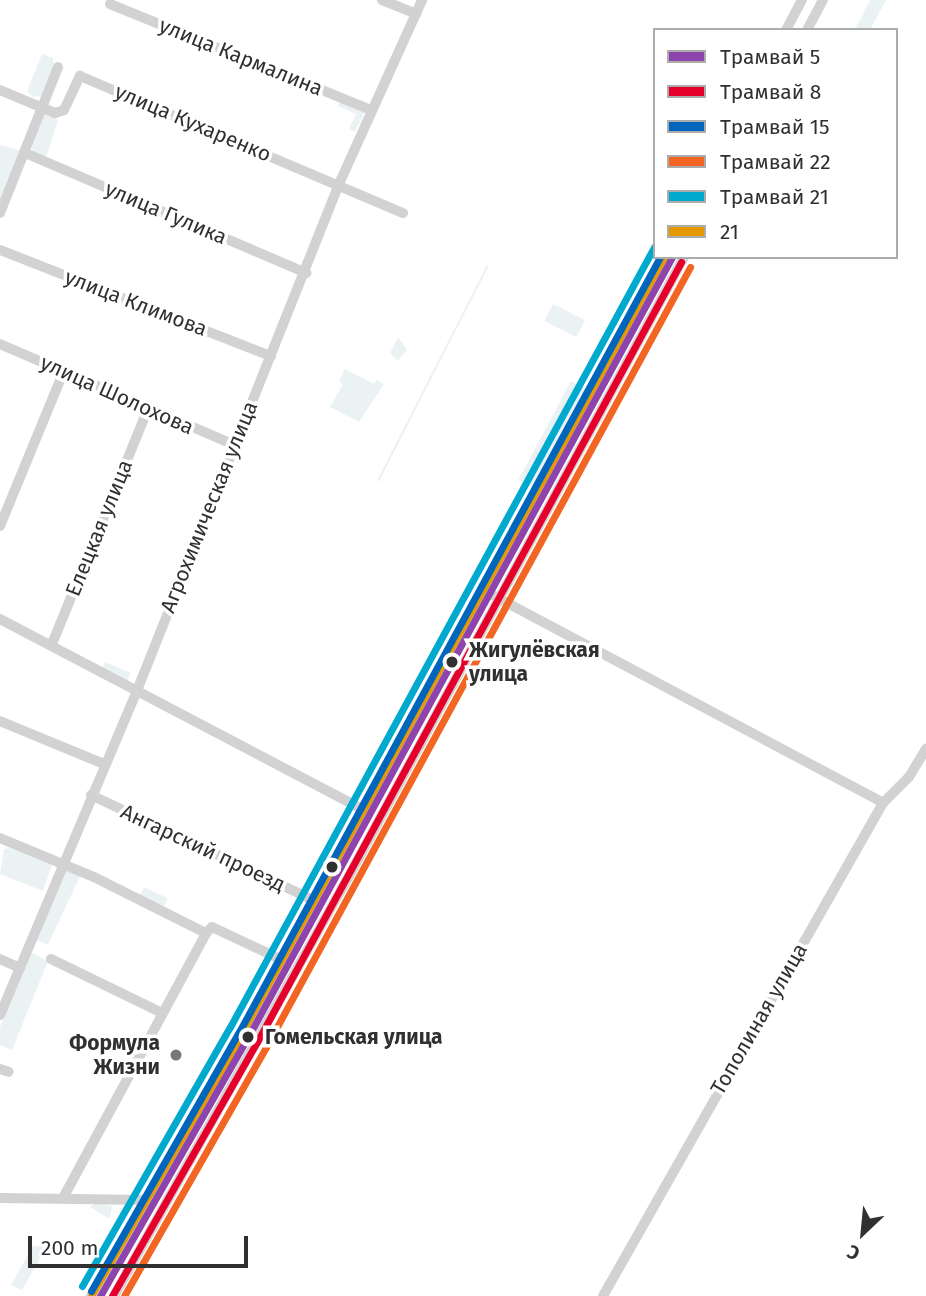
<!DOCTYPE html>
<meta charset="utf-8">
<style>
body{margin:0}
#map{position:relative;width:926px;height:1296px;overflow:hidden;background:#fff;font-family:"Fira Sans",sans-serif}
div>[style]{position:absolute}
.green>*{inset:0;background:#ebf2f3;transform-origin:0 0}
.minor>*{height:10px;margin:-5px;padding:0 5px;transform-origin:5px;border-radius:5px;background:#d2d2d2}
.bus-1>*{height:7px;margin:-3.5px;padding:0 3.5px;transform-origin:3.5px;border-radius:3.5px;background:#e39a05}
.tram-1>*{height:7px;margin:-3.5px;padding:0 3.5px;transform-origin:3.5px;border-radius:3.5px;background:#8e44ad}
.tram-2>*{height:7px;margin:-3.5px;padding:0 3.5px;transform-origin:3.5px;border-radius:3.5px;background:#e4002b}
.tram-3>*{height:7px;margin:-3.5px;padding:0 3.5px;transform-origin:3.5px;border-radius:3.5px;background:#0065bd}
.tram-4>*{height:7px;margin:-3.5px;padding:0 3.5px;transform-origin:3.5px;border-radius:3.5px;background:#f26522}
.tram-5>*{height:7px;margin:-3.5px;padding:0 3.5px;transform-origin:3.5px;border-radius:3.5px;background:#00a9ce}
.dots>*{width:19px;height:19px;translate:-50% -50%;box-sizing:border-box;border:4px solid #fff;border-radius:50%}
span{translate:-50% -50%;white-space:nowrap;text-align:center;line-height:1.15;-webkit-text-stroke:7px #fff;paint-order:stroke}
.street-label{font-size:21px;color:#303030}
.stop-label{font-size:21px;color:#303030;font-weight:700}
.left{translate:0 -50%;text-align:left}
.poi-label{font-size:21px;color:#303030;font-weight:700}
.right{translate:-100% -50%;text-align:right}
.legend{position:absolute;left:653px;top:28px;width:245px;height:231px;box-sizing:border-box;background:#fff;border:2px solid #acacac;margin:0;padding:9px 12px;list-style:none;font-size:21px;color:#303030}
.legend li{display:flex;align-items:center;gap:14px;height:35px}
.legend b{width:35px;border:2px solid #acacac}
.north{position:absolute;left:828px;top:1198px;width:70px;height:70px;-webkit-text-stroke:5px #fff;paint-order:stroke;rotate:206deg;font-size:19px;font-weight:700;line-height:28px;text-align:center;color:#303030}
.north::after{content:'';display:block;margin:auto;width:24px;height:32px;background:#303030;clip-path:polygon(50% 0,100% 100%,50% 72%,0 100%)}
.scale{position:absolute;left:28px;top:1236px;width:220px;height:32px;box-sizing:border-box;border:4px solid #303030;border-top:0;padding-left:9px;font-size:21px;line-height:24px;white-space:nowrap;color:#303030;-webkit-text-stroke:5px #fff;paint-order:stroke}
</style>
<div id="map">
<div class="green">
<i style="clip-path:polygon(870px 0,886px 0,870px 30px,855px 30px)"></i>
<i style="clip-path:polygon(42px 54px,53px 58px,54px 67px,44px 96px,33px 97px,27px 91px)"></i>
<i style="clip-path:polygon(341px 100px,365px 111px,355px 132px,349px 129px,356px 114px,338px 106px)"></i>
<i style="clip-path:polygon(45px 113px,58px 120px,46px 158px,33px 153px,32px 147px)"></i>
<i style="clip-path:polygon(1px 145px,21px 151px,0 203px,0 147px)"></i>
<i style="left:487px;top:265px;width:2px;height:242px;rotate:27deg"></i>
<i style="left:553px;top:304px;width:36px;height:19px;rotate:27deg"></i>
<i style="clip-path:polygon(398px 337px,407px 350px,398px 361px,390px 353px)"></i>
<i style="clip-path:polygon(345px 369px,374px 384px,377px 380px,384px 384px,359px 422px,330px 407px,343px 384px,339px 381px)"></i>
<i style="left:571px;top:381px;width:17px;height:112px;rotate:28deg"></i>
<i style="left:105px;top:662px;width:28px;height:10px;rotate:23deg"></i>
<i style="clip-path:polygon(11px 848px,52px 865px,43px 891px,0 874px,4px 849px)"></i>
<i style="left:65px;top:868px;width:17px;height:77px;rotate:25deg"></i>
<i style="left:144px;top:887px;width:26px;height:9px;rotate:25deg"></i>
<i style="clip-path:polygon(30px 952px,48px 961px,12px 1050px,0 1045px,0 1027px)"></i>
<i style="clip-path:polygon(96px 1203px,112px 1206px,110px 1219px,90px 1207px)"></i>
<i style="clip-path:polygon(33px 1246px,47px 1246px,22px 1290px,11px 1285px)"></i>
</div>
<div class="minor">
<i style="left:382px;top:0;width:37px;rotate:22deg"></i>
<i style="left:110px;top:4px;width:282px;rotate:22.1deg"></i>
<i style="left:786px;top:30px;width:34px;rotate:-62deg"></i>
<i style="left:807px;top:30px;width:34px;rotate:-62deg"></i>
<i style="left:0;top:90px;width:60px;rotate:22.7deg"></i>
<i style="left:55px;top:113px;width:9px;rotate:-18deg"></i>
<i style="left:64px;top:110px;width:38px;rotate:-65deg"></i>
<i style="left:80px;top:76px;width:351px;rotate:23deg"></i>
<i style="left:25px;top:153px;width:306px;rotate:23.1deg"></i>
<i style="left:0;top:213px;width:157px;rotate:-68.3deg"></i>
<i style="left:0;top:250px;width:291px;rotate:21.4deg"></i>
<i style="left:0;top:344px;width:255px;rotate:23.3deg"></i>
<i style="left:0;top:526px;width:168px;rotate:-67.6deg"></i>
<i style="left:483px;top:590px;width:453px;rotate:28deg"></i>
<i style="left:0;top:619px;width:411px;rotate:27.7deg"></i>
<i style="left:52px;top:644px;width:252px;rotate:-67.8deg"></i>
<i style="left:0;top:721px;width:113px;rotate:22.5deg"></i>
<i style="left:91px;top:795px;width:248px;rotate:25.3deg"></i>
<i style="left:0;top:838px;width:102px;rotate:22.5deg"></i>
<i style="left:94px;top:877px;width:125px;rotate:26.6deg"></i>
<i style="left:0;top:959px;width:22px;rotate:24deg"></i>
<i style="left:51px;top:959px;width:123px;rotate:25.9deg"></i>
<i style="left:0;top:1015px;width:350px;rotate:-67.1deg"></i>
<i style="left:136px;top:693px;width:548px;rotate:-68.26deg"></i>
<i style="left:339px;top:184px;width:202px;rotate:-65.7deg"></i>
<i style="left:0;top:1069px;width:9px;rotate:18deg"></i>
<i style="left:0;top:1198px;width:148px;rotate:0.8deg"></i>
<i style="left:63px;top:1198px;width:301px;rotate:-61.6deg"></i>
<i style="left:206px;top:933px;width:8px;rotate:-45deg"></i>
<i style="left:212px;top:927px;width:77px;rotate:25.2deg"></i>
<i style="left:91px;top:1296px;width:295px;rotate:-60.1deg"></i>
<i style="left:238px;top:1040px;width:891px;rotate:-61.45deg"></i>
<i style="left:114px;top:1296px;width:469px;rotate:-60.8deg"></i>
<i style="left:343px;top:887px;width:716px;rotate:-61.57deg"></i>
<i style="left:603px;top:1296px;width:567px;rotate:-60.41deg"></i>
<i style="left:883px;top:803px;width:37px;rotate:-45deg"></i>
<i style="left:909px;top:777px;width:33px;rotate:-59deg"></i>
</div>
<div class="bus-1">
<i style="left:91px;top:1296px;width:295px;rotate:-60.1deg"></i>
<i style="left:238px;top:1040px;width:891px;rotate:-61.45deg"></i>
</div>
<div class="tram-1">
<i style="left:100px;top:1296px;width:298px;rotate:-60.3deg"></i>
<i style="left:248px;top:1037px;width:888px;rotate:-61.47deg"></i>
</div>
<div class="tram-2">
<i style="left:112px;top:1296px;width:292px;rotate:-60.3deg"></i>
<i style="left:257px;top:1042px;width:888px;rotate:-61.47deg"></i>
</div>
<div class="tram-3">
<i style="left:91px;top:1291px;width:298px;rotate:-60.3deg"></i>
<i style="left:239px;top:1032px;width:882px;rotate:-61.49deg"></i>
</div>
<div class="tram-4">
<i style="left:124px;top:1296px;width:287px;rotate:-60.3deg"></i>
<i style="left:266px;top:1047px;width:888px;rotate:-61.47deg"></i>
</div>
<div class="tram-5">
<i style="left:82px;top:1286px;width:298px;rotate:-60.3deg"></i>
<i style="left:230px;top:1027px;width:888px;rotate:-61.47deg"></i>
</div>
<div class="dots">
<i style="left:452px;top:662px;background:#303030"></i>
<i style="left:332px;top:867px;background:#303030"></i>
<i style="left:248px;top:1037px;background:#303030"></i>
<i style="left:176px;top:1055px;background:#787878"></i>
</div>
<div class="street-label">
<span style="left:241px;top:57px;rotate:22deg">улица Кармалина</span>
<span style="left:193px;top:123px;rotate:23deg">улица Кухаренко</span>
<span style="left:166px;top:213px;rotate:23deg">улица Гулика</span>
<span style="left:136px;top:303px;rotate:21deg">улица Климова</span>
<span style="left:117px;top:395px;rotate:24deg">улица Шолохова</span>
<span style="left:209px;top:507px;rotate:-68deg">Агрохимическая улица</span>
<span style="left:99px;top:528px;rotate:-68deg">Елецкая улица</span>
<span style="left:203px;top:848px;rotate:25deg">Ангарский проезд</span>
<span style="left:759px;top:1019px;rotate:-60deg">Тополиная улица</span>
</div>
<div class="stop-label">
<span class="left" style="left:469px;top:662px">Жигулёвская<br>улица</span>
<span class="left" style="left:265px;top:1037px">Гомельская улица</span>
</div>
<div class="poi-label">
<span class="right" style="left:160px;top:1055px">Формула<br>Жизни</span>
</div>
<ul class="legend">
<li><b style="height:9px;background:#8e44ad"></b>Трамвай 5</li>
<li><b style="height:9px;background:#e4002b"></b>Трамвай 8</li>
<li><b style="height:9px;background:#0065bd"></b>Трамвай 15</li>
<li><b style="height:9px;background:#f26522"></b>Трамвай 22</li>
<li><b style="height:9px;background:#00a9ce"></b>Трамвай 21</li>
<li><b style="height:9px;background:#e39a05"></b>21</li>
</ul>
<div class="north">С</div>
<div class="scale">200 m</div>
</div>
